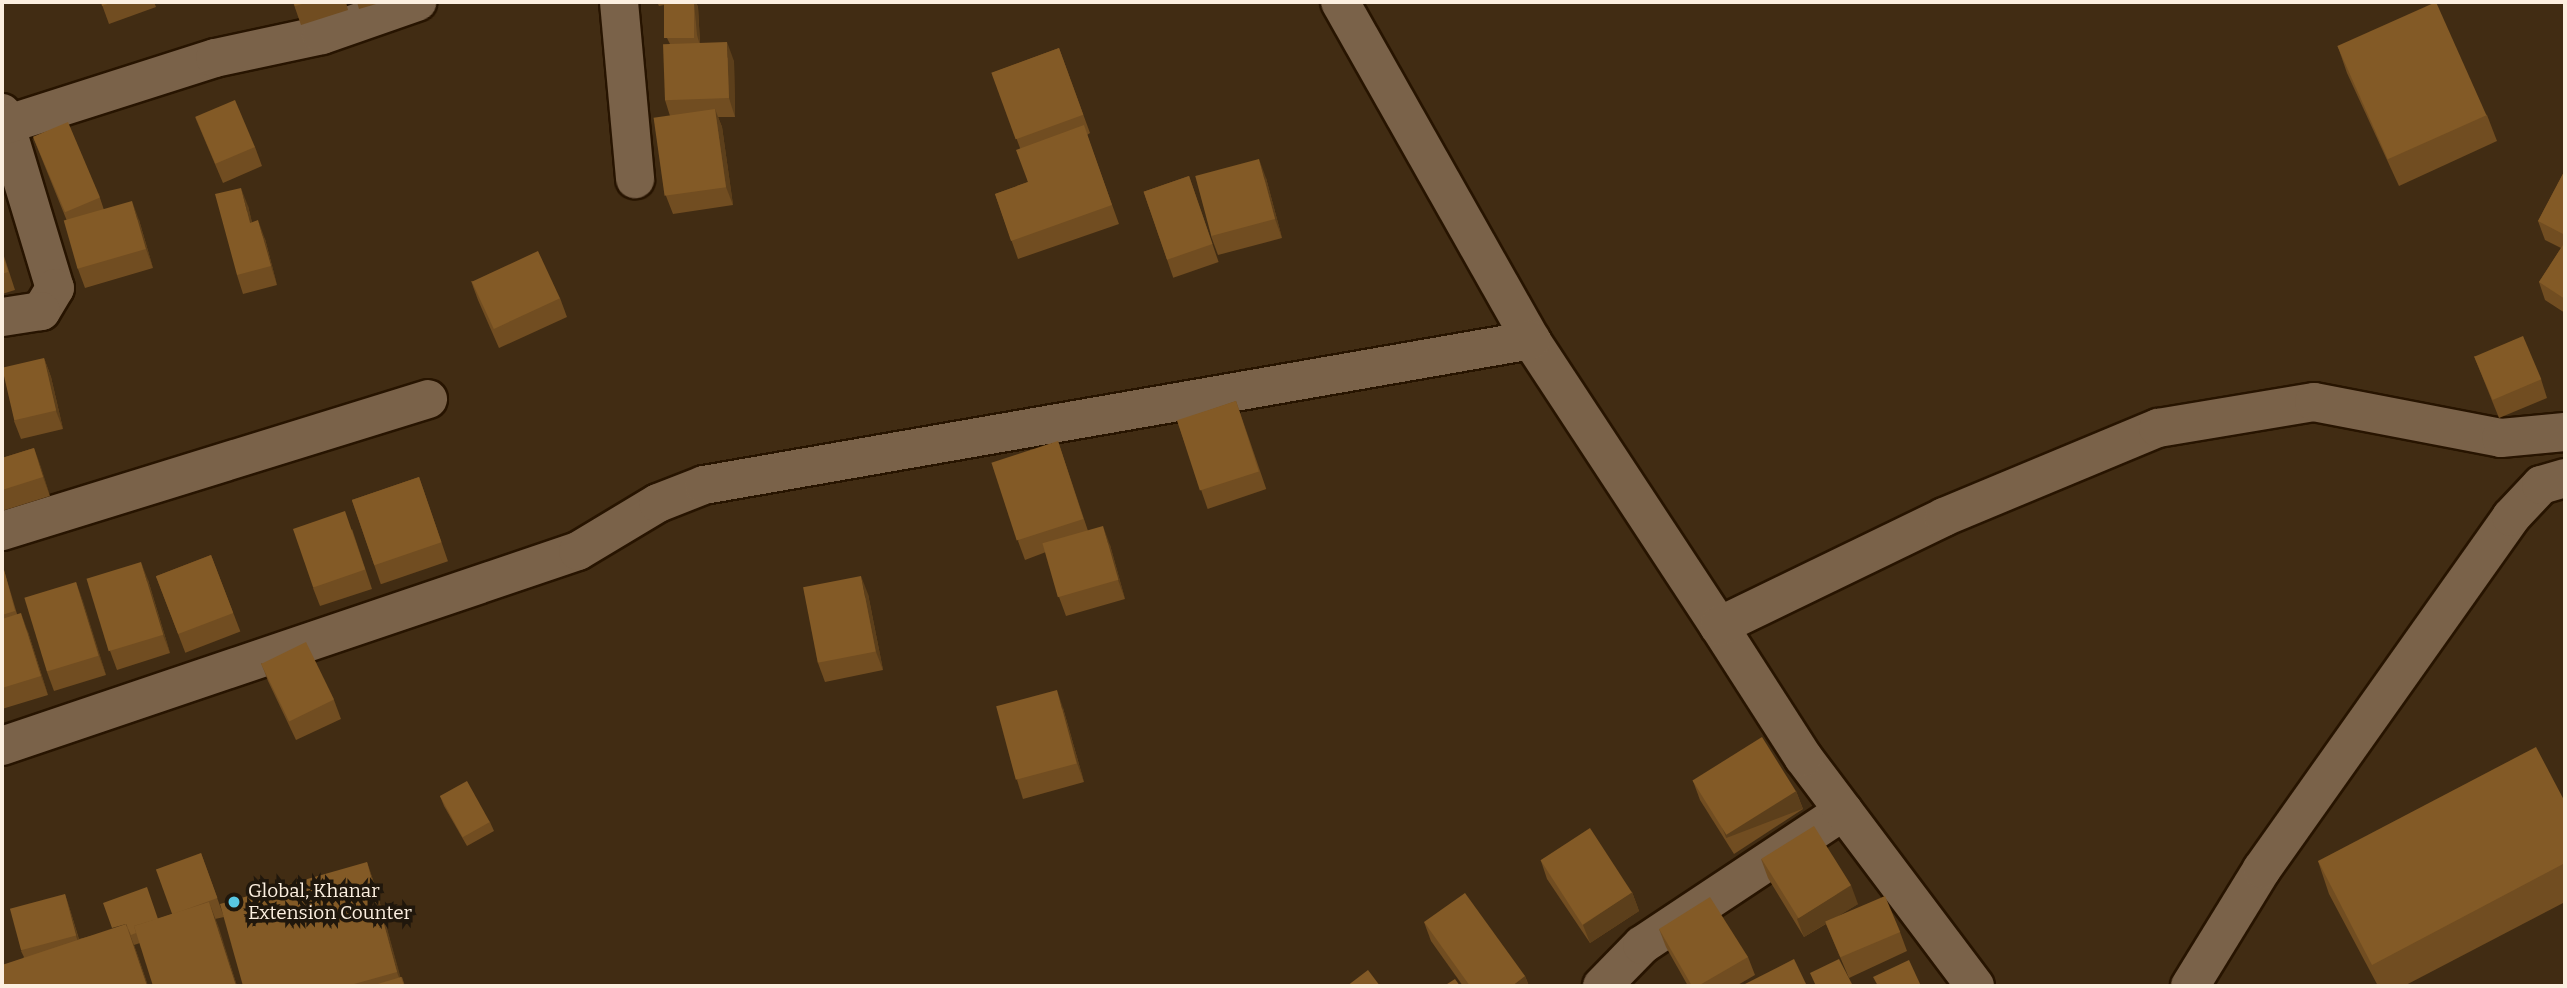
<!DOCTYPE html>
<style>
body{margin:0}
#map{position:relative;width:2567px;height:988px;overflow:hidden;background:#412c13;font-family:Bitter,serif}
div>[style]{position:absolute}
.roads{filter:drop-shadow(2px 0 #271400) drop-shadow(-2px 0 #271400) drop-shadow(0 2px #271400) drop-shadow(0 -2px #271400)}
.minor>*{height:38px;margin:-19px;padding:0 19px;transform-origin:19px;border-radius:19px;background:#7a6249}
.wall>*{inset:0;background:#714d21;transform-origin:0 0}
.shaded-wall>*{inset:0;background:#5c3f1b;transform-origin:0 0}
.building>*{inset:0;background:#835a26;transform-origin:0 0}
.dots>*{width:19px;height:19px;translate:-50% -50%;box-sizing:border-box;border:4px solid #20170c;border-radius:50%}
span{translate:-50% -50%;white-space:nowrap;text-align:center;line-height:1.15;-webkit-text-stroke:7px #20170c;paint-order:stroke}
.poi-label{font-size:19px;color:#fcefe0}
.left{translate:0 -50%;text-align:left}
.frame{position:absolute;inset:0;border:4px solid #fcefe0;pointer-events:none}
</style>
<div id="map">
<div class="roads">
<div class="minor">
<i style="left:619px;top:2px;width:178px;rotate:84.8deg"></i>
<i style="left:1340px;top:2px;width:388px;rotate:60.5deg"></i>
<i style="left:1531px;top:340px;width:342px;rotate:56.7deg"></i>
<i style="left:2px;top:113px;width:183px;rotate:73.2deg"></i>
<i style="left:55px;top:288px;width:27px;rotate:121deg"></i>
<i style="left:41px;top:311px;width:39px;rotate:171deg"></i>
<i style="left:5px;top:125px;width:220px;rotate:-17.7deg"></i>
<i style="left:215px;top:58px;width:109px;rotate:-12.1deg"></i>
<i style="left:322px;top:35px;width:101px;rotate:-19.2deg"></i>
<i style="left:2px;top:531px;width:446px;rotate:-17.2deg"></i>
<i style="left:2px;top:746px;width:608px;rotate:-18.7deg"></i>
<i style="left:578px;top:551px;width:93px;rotate:-31deg"></i>
<i style="left:658px;top:503px;width:49px;rotate:-21.4deg"></i>
<i style="left:704px;top:485px;width:840px;rotate:-9.94deg"></i>
<i style="left:1602px;top:986px;width:57px;rotate:-45.7deg"></i>
<i style="left:1642px;top:945px;width:242px;rotate:-33.6deg"></i>
<i style="left:1975px;top:986px;width:286px;rotate:-126.9deg"></i>
<i style="left:1803px;top:757px;width:156px;rotate:-122.7deg"></i>
<i style="left:1719px;top:626px;width:250px;rotate:-25.8deg"></i>
<i style="left:1944px;top:517px;width:232px;rotate:-22.6deg"></i>
<i style="left:2158px;top:428px;width:158px;rotate:-9.5deg"></i>
<i style="left:2314px;top:402px;width:190px;rotate:10.9deg"></i>
<i style="left:2501px;top:438px;width:64px;rotate:-5.4deg"></i>
<i style="left:2190px;top:986px;width:137px;rotate:-58.4deg"></i>
<i style="left:2262px;top:869px;width:431px;rotate:-54.7deg"></i>
<i style="left:2511px;top:517px;width:44px;rotate:-46.8deg"></i>
<i style="left:2541px;top:485px;width:25px;rotate:-16deg"></i>
</div>
</div>
<div class="wall">
<i style="clip-path:polygon(101px 2px,154px 2px,156px 7px,109px 24px)"></i>
<i style="clip-path:polygon(293px 2px,346px 2px,348px 10px,301px 25px)"></i>
<i style="clip-path:polygon(357px 2px,383px 2px,359px 9px)"></i>
<i style="clip-path:polygon(657px 2px,696px 2px,698px 7px,700px 43px,734px 61px,735px 117px,718px 117px,722px 127px,733px 205px,673px 214px,666px 196px,670px 116px,665px 100px,670px 44px,667px 38px,664px 5px,659px 6px)"></i>
<i style="clip-path:polygon(2338px 47px,2487px 115px,2497px 141px,2399px 186px,2347px 73px)"></i>
<i style="clip-path:polygon(1059px 48px,1090px 133px,1087px 135px,1119px 224px,1018px 259px,995px 194px,1028px 182px,1020px 148px,992px 73px)"></i>
<i style="clip-path:polygon(195px 117px,255px 147px,262px 166px,223px 183px)"></i>
<i style="clip-path:polygon(33px 137px,100px 198px,104px 210px,139px 220px,153px 268px,85px 288px,78px 269px,67px 221px)"></i>
<i style="clip-path:polygon(2565px 170px,2565px 313px,2545px 300px,2539px 282px,2561px 248px,2545px 240px,2538px 221px)"></i>
<i style="left:1189px;top:176px;width:91px;height:48px;rotate:71deg"></i>
<i style="clip-path:polygon(1266px 178px,1282px 238px,1218px 255px,1211px 236px)"></i>
<i style="clip-path:polygon(248px 206px,252px 223px,265px 239px,277px 285px,243px 294px,237px 275px)"></i>
<i style="clip-path:polygon(2px 250px,15px 290px,2px 294px)"></i>
<i style="clip-path:polygon(471px 281px,560px 298px,567px 317px,499px 348px,478px 300px)"></i>
<i style="clip-path:polygon(2474px 356px,2541px 379px,2547px 398px,2499px 418px)"></i>
<i style="clip-path:polygon(44px 358px,51px 377px,63px 429px,21px 439px,14px 421px)"></i>
<i style="left:1236px;top:401px;width:93px;height:62px;rotate:71deg"></i>
<i style="clip-path:polygon(1058px 441px,1088px 531px,1110px 545px,1125px 599px,1066px 616px,1059px 597px,1046px 552px,1025px 560px,1018px 541px)"></i>
<i style="clip-path:polygon(34px 448px,50px 496px,2px 511px,2px 458px)"></i>
<i style="left:419px;top:477px;width:89px;height:71px;rotate:71deg"></i>
<i style="clip-path:polygon(352px 529px,372px 589px,320px 606px,313px 588px)"></i>
<i style="left:211px;top:555px;width:82px;height:59px;rotate:69deg"></i>
<i style="clip-path:polygon(4px 570px,17px 614px,28px 632px,48px 695px,2px 709px,2px 571px)"></i>
<i style="clip-path:polygon(148px 580px,170px 653px,117px 670px,110px 651px)"></i>
<i style="clip-path:polygon(76px 582px,106px 675px,54px 691px,47px 672px)"></i>
<i style="clip-path:polygon(868px 594px,883px 670px,825px 682px,818px 663px)"></i>
<i style="clip-path:polygon(261px 663px,334px 700px,341px 719px,296px 740px,268px 681px)"></i>
<i style="clip-path:polygon(1063px 708px,1084px 782px,1023px 799px,1017px 780px)"></i>
<i style="clip-path:polygon(1693px 781px,1796px 791px,1803px 809px,1734px 854px,1700px 800px)"></i>
<i style="clip-path:polygon(440px 796px,490px 822px,494px 831px,467px 846px,444px 806px)"></i>
<i style="clip-path:polygon(2565px 802px,2565px 902px,2404px 986px,2378px 986px,2329px 894px,2318px 861px)"></i>
<i style="clip-path:polygon(201px 853px,224px 917px,215px 919px,237px 986px,140px 943px,134px 945px,148px 986px,2px 986px,24px 957px,21px 951px,65px 894px,71px 913px,79px 939px,158px 919px,172px 914px)"></i>
<i style="clip-path:polygon(1761px 859px,1858px 904px,1828px 922px,1900px 932px,1907px 951px,1849px 978px,1826px 924px,1804px 937px,1768px 878px)"></i>
<i style="clip-path:polygon(1541px 861px,1632px 892px,1639px 911px,1590px 943px,1547px 879px)"></i>
<i style="clip-path:polygon(367px 862px,376px 889px,400px 977px,402px 977px,405px 986px,243px 986px)"></i>
<i style="clip-path:polygon(1424px 922px,1525px 976px,1529px 986px,1463px 986px,1431px 941px)"></i>
<i style="clip-path:polygon(1659px 929px,1748px 957px,1755px 975px,1736px 986px,1688px 986px,1666px 947px)"></i>
</div>
<div class="shaded-wall">
<i style="clip-path:polygon(694px 2px,696px 2px,698px 7px,700px 45px,697px 35px)"></i>
<i style="clip-path:polygon(727px 42px,734px 61px,735px 117px,729px 98px)"></i>
<i style="clip-path:polygon(715px 109px,722px 127px,733px 205px,726px 187px)"></i>
<i style="clip-path:polygon(1259px 159px,1266px 178px,1282px 238px,1275px 219px)"></i>
<i style="clip-path:polygon(241px 188px,248px 206px,257px 242px,250px 223px)"></i>
<i style="clip-path:polygon(132px 201px,139px 220px,153px 268px,146px 249px)"></i>
<i style="clip-path:polygon(258px 220px,265px 239px,277px 285px,271px 266px)"></i>
<i style="clip-path:polygon(44px 358px,51px 377px,63px 429px,56px 411px)"></i>
<i style="clip-path:polygon(34px 448px,41px 467px,50px 496px,43px 477px)"></i>
<i style="clip-path:polygon(1103px 526px,1110px 545px,1125px 599px,1118px 580px)"></i>
<i style="clip-path:polygon(141px 562px,148px 580px,170px 653px,163px 635px)"></i>
<i style="clip-path:polygon(861px 576px,868px 594px,883px 670px,876px 652px)"></i>
<i style="clip-path:polygon(76px 582px,83px 601px,106px 675px,99px 656px)"></i>
<i style="clip-path:polygon(21px 613px,28px 632px,48px 695px,41px 676px)"></i>
<i style="clip-path:polygon(1057px 690px,1063px 708px,1084px 782px,1077px 763px)"></i>
<i style="left:1796px;top:791px;width:19px;height:82px;rotate:69deg"></i>
<i style="clip-path:polygon(367px 862px,376px 889px,403px 986px,402px 986px,397px 972px)"></i>
<i style="clip-path:polygon(1851px 885px,1858px 904px,1804px 937px,1797px 919px)"></i>
<i style="clip-path:polygon(1632px 892px,1639px 911px,1590px 943px,1583px 925px)"></i>
<i style="clip-path:polygon(65px 894px,71px 913px,83px 954px,76px 936px)"></i>
<i style="clip-path:polygon(209px 902px,219px 928px,237px 986px,236px 986px)"></i>
<i style="clip-path:polygon(126px 924px,138px 956px,148px 986px,147px 986px)"></i>
<i style="clip-path:polygon(1525px 976px,1529px 986px,1512px 986px)"></i>
</div>
<div class="building">
<i style="clip-path:polygon(101px 2px,113px 2px,102px 6px)"></i>
<i style="clip-path:polygon(293px 2px,309px 2px,295px 6px)"></i>
<i style="left:664px;top:2px;width:30px;height:36px"></i>
<i style="left:2436px;top:2px;width:124px;height:108px;rotate:66deg"></i>
<i style="left:727px;top:42px;width:56px;height:64px;rotate:88deg"></i>
<i style="left:1059px;top:48px;width:71px;height:72px;rotate:70deg"></i>
<i style="left:235px;top:100px;width:51px;height:43px;rotate:67deg"></i>
<i style="left:715px;top:109px;width:79px;height:62px;rotate:82deg"></i>
<i style="left:68px;top:122px;width:82px;height:38px;rotate:67deg"></i>
<i style="clip-path:polygon(1084px 125px,1112px 205px,1011px 241px,995px 194px,1028px 182px,1016px 150px)"></i>
<i style="left:1259px;top:159px;width:62px;height:66px;rotate:75deg"></i>
<i style="clip-path:polygon(2565px 170px,2565px 235px,2538px 221px)"></i>
<i style="left:1189px;top:176px;width:72px;height:48px;rotate:71deg"></i>
<i style="clip-path:polygon(241px 188px,250px 223px,258px 220px,271px 266px,237px 275px,215px 194px)"></i>
<i style="left:132px;top:201px;width:50px;height:71px;rotate:74deg"></i>
<i style="clip-path:polygon(2563px 245px,2565px 246px,2565px 299px,2539px 282px)"></i>
<i style="left:538px;top:251px;width:52px;height:73px;rotate:65deg"></i>
<i style="clip-path:polygon(2px 252px,8px 272px,2px 274px)"></i>
<i style="left:2523px;top:336px;width:47px;height:53px;rotate:67deg"></i>
<i style="left:44px;top:358px;width:54px;height:43px;rotate:77deg"></i>
<i style="left:1236px;top:401px;width:74px;height:62px;rotate:72deg"></i>
<i style="left:1058px;top:441px;width:82px;height:70px;rotate:72deg"></i>
<i style="clip-path:polygon(34px 448px,43px 477px,2px 490px,2px 458px)"></i>
<i style="left:419px;top:477px;width:69px;height:71px;rotate:71deg"></i>
<i style="left:345px;top:511px;width:62px;height:55px;rotate:71deg"></i>
<i style="left:1103px;top:526px;width:56px;height:63px;rotate:74deg"></i>
<i style="left:211px;top:555px;width:62px;height:59px;rotate:69deg"></i>
<i style="left:141px;top:562px;width:76px;height:57px;rotate:73deg"></i>
<i style="clip-path:polygon(4px 570px,15px 611px,2px 615px,2px 571px)"></i>
<i style="left:861px;top:576px;width:77px;height:59px;rotate:79deg"></i>
<i style="left:76px;top:582px;width:77px;height:54px;rotate:73deg"></i>
<i style="clip-path:polygon(21px 613px,41px 676px,2px 688px,2px 619px)"></i>
<i style="left:306px;top:642px;width:64px;height:50px;rotate:64deg"></i>
<i style="left:1057px;top:690px;width:76px;height:63px;rotate:75deg"></i>
<i style="left:1762px;top:737px;width:64px;height:82px;rotate:58deg"></i>
<i style="clip-path:polygon(2536px 747px,2565px 802px,2565px 863px,2372px 965px,2318px 861px)"></i>
<i style="left:467px;top:781px;width:47px;height:31px;rotate:61deg"></i>
<i style="left:1814px;top:826px;width:70px;height:62px;rotate:58deg"></i>
<i style="left:1590px;top:828px;width:77px;height:59px;rotate:57deg"></i>
<i style="left:201px;top:853px;width:48px;height:48px;rotate:70deg"></i>
<i style="clip-path:polygon(367px 862px,397px 972px,347px 986px,243px 986px,220px 904px)"></i>
<i style="clip-path:polygon(147px 887px,158px 919px,134px 926px,136px 933px,131px 935px,126px 924px,112px 928px,103px 903px)"></i>
<i style="clip-path:polygon(1465px 893px,1525px 976px,1512px 986px,1470px 986px,1424px 922px)"></i>
<i style="left:65px;top:894px;width:43px;height:57px;rotate:75deg"></i>
<i style="left:1885px;top:896px;width:39px;height:65px;rotate:67deg"></i>
<i style="clip-path:polygon(1710px 897px,1748px 957px,1698px 986px,1692px 986px,1659px 929px)"></i>
<i style="clip-path:polygon(209px 902px,236px 986px,153px 986px,134px 926px)"></i>
<i style="clip-path:polygon(126px 924px,147px 986px,2px 986px,2px 965px)"></i>
<i style="clip-path:polygon(1794px 959px,1807px 986px,1746px 986px,1745px 984px)"></i>
<i style="clip-path:polygon(1839px 959px,1853px 986px,1816px 986px,1810px 973px)"></i>
<i style="clip-path:polygon(1909px 960px,1921px 986px,1878px 986px,1873px 977px)"></i>
<i style="clip-path:polygon(1368px 970px,1380px 986px,1347px 986px)"></i>
<i style="clip-path:polygon(401px 977px,404px 986px,371px 986px)"></i>
<i style="clip-path:polygon(1455px 979px,1460px 986px,1444px 986px)"></i>
</div>
<div class="dots">
<i style="left:234px;top:902px;background:#59c8e4"></i>
</div>
<div class="poi-label">
<span class="left" style="left:248px;top:902px">Global, Khanar<br>Extension Counter</span>
</div>
<div class="frame"></div>
</div>
